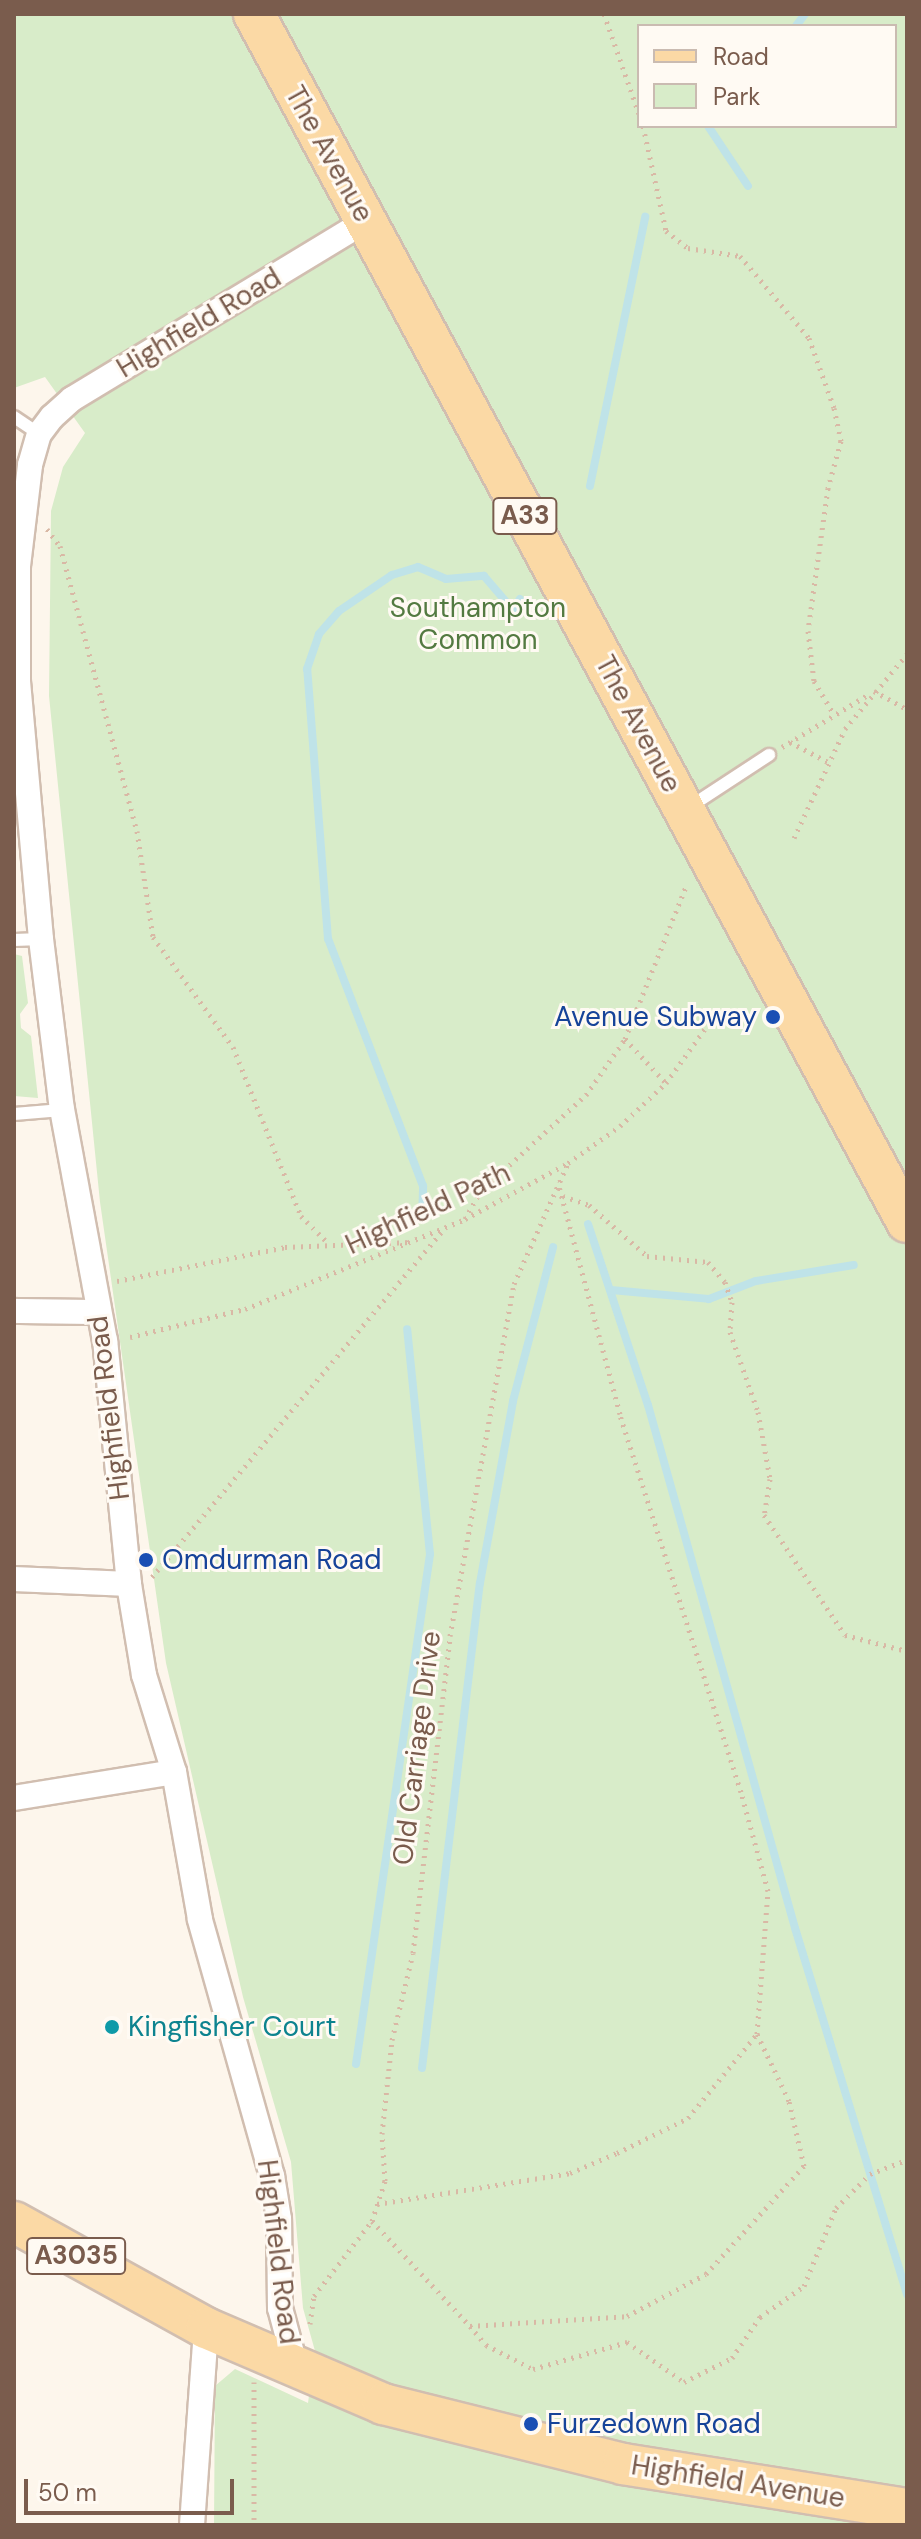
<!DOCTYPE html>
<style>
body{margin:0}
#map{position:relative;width:921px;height:2539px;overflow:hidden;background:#fdf6ec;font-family:"DM Sans",sans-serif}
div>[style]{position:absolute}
.green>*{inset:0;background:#d8ecc9}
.stream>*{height:8px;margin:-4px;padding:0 4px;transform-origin:4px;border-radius:4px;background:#bfe3e8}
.path>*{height:5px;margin-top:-2.5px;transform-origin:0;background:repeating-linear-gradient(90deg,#d9b8a5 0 2px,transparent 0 8px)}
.roads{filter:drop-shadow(2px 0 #d1beb0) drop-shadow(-2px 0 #d1beb0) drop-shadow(0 2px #d1beb0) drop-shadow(0 -2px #d1beb0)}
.lane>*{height:12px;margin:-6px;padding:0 6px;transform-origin:6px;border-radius:6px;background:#fff}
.street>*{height:24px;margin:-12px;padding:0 12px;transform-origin:12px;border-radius:12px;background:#fff}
.primary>*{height:40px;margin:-20px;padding:0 20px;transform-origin:20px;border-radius:20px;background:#fbd9a5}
.dots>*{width:22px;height:22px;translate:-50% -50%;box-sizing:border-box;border:4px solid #fffaf3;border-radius:50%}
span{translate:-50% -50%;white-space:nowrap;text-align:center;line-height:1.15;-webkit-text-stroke:6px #fffaf3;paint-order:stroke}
.shield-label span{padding:2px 6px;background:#fffaf3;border:2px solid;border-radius:6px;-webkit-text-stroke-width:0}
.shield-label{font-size:26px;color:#7a5c4d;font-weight:700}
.street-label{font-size:28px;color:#7a5c4d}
.park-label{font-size:28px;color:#537a41}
.transit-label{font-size:28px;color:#164399}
.right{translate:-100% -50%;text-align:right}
.left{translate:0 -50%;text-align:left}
.culture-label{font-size:28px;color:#0d838f}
.frame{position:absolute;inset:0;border:16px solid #7a5c4d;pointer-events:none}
.legend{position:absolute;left:637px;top:24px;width:260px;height:104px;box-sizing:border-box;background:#fffaf3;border:2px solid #cabbb1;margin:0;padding:10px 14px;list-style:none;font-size:24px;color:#7a5c4d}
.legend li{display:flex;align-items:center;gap:16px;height:40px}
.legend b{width:40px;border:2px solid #cabbb1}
.scale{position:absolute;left:24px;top:2479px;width:210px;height:36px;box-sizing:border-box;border:4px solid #7a5c4d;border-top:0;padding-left:10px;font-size:24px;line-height:28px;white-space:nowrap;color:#7a5c4d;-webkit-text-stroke:6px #fffaf3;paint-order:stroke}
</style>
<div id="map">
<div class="green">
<i style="clip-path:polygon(evenodd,14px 14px,907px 14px,907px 2525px,214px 2525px,215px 2386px,235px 2369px,308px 2403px,315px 2351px,303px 2308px,291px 2162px,243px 1997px,166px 1663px,100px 1202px,49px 696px,51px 511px,63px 467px,85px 433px,45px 377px,14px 388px,14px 14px,639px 26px,895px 26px,895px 126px,639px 126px,639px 26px)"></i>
<i style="clip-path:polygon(14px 954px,22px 956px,28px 1003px,20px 1014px,21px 1028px,31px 1036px,38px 1098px,14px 1096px)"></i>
</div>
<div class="stream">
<i style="left:796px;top:26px;width:15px;rotate:-53deg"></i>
<i style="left:708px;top:126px;width:72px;rotate:56.3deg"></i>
<i style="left:590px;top:486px;width:275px;rotate:-78.4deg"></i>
<i style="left:422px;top:1219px;width:33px;rotate:-88deg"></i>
<i style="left:423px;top:1186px;width:265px;rotate:-111deg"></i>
<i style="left:328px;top:939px;width:271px;rotate:-94.4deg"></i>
<i style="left:307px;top:669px;width:37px;rotate:-71deg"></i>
<i style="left:319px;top:634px;width:30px;rotate:-49deg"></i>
<i style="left:339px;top:611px;width:64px;rotate:-34.2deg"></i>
<i style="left:392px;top:575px;width:27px;rotate:-17deg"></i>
<i style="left:418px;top:567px;width:30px;rotate:23deg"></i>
<i style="left:446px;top:579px;width:38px;rotate:-5deg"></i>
<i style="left:484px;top:576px;width:45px;rotate:49.5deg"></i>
<i style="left:513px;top:610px;width:13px;rotate:-58deg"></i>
<i style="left:588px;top:1224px;width:191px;rotate:71.7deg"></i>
<i style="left:648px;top:1405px;width:543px;rotate:74.3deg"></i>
<i style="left:795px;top:1928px;width:383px;rotate:73deg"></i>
<i style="left:611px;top:1290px;width:98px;rotate:5.2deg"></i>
<i style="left:709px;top:1299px;width:50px;rotate:-21deg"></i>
<i style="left:756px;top:1281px;width:99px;rotate:-9.3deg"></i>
<i style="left:356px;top:2064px;width:515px;rotate:-81.74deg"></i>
<i style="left:430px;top:1554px;width:226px;rotate:-95.8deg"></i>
<i style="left:422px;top:2068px;width:488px;rotate:-83.2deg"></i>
<i style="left:480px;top:1583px;width:185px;rotate:-79.7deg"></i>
<i style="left:513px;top:1401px;width:159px;rotate:-75.4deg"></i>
</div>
<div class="path">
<i style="left:604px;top:14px;width:106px;rotate:70.7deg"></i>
<i style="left:643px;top:126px;width:107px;rotate:77.6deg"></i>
<i style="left:666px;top:231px;width:28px;rotate:38deg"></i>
<i style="left:688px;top:248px;width:53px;rotate:8.7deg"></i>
<i style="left:740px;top:256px;width:107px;rotate:49.9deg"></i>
<i style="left:809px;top:338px;width:74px;rotate:70.3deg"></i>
<i style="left:834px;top:408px;width:34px;rotate:78deg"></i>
<i style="left:841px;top:441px;width:49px;rotate:105.5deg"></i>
<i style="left:828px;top:488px;width:144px;rotate:98deg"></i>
<i style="left:808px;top:631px;width:50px;rotate:83.2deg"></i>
<i style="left:814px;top:681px;width:37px;rotate:59deg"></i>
<i style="left:47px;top:529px;width:21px;rotate:53deg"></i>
<i style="left:60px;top:546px;width:295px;rotate:74.9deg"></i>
<i style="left:137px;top:831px;width:107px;rotate:81.4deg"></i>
<i style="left:153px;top:937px;width:136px;rotate:54deg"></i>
<i style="left:233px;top:1047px;width:182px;rotate:68.1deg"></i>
<i style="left:301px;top:1216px;width:40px;rotate:45deg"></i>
<i style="left:874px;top:691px;width:38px;rotate:29deg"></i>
<i style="left:790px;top:742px;width:43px;rotate:27.8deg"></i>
<i style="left:782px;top:747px;width:102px;rotate:-31.3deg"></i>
<i style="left:794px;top:838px;width:120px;rotate:-64.9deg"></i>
<i style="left:845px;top:729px;width:97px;rotate:-50.4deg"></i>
<i style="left:625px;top:1039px;width:60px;rotate:47deg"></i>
<i style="left:563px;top:1196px;width:28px;rotate:19deg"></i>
<i style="left:589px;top:1205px;width:77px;rotate:41.3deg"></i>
<i style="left:647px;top:1256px;width:61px;rotate:5.6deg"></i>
<i style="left:708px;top:1262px;width:26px;rotate:50deg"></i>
<i style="left:725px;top:1282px;width:21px;rotate:71deg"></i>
<i style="left:732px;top:1302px;width:30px;rotate:94deg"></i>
<i style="left:730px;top:1332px;width:85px;rotate:70.7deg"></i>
<i style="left:758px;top:1412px;width:68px;rotate:79.8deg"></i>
<i style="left:770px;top:1479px;width:36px;rotate:99deg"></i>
<i style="left:764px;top:1515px;width:145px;rotate:56deg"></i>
<i style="left:845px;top:1635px;width:64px;rotate:14.5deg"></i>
<i style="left:465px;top:1219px;width:31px;rotate:-61deg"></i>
<i style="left:480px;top:1192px;width:144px;rotate:-42.5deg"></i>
<i style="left:586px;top:1095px;width:68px;rotate:-55.1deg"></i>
<i style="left:625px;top:1039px;width:167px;rotate:-68.2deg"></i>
<i style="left:117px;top:1281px;width:171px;rotate:-11.4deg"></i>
<i style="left:285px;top:1247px;width:126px;rotate:-2.3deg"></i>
<i style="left:130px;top:1337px;width:118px;rotate:-13.7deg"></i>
<i style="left:245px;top:1309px;width:238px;rotate:-22.2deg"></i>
<i style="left:465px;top:1219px;width:117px;rotate:-28.5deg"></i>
<i style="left:568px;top:1163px;width:64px;rotate:-35.4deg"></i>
<i style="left:620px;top:1126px;width:63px;rotate:-43.1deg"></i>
<i style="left:666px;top:1083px;width:79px;rotate:-54.3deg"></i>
<i style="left:152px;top:1577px;width:454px;rotate:-50deg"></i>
<i style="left:377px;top:2204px;width:195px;rotate:-9.1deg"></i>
<i style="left:570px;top:2173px;width:51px;rotate:-23.1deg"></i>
<i style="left:617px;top:2153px;width:79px;rotate:-26.2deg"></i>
<i style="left:688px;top:2118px;width:109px;rotate:-50.6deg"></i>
<i style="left:372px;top:2221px;width:144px;rotate:47deg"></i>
<i style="left:470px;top:2326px;width:157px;rotate:-3.6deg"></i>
<i style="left:627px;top:2316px;width:89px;rotate:-28deg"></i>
<i style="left:706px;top:2274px;width:146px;rotate:-47.8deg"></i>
<i style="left:804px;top:2166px;width:67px;rotate:-103deg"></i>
<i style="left:789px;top:2101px;width:74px;rotate:-115.5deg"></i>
<i style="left:757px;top:2034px;width:143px;rotate:-85.6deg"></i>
<i style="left:768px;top:1891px;width:103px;rotate:-105.3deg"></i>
<i style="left:741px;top:1792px;width:397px;rotate:-107.8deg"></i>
<i style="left:620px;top:1414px;width:240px;rotate:-105deg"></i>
<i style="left:310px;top:2324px;width:28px;rotate:-82deg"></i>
<i style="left:314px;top:2296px;width:95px;rotate:-52.3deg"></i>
<i style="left:372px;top:2221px;width:42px;rotate:-72deg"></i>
<i style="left:385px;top:2181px;width:47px;rotate:-93.7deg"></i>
<i style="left:382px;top:2134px;width:95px;rotate:-83.9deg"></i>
<i style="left:392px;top:2040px;width:89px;rotate:-76.4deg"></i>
<i style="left:413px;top:1953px;width:319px;rotate:-83.3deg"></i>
<i style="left:450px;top:1636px;width:358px;rotate:-79.7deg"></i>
<i style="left:514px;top:1284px;width:133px;rotate:-65.9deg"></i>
<i style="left:470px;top:2326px;width:25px;rotate:50deg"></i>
<i style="left:486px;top:2345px;width:53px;rotate:27.1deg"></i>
<i style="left:533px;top:2369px;width:98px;rotate:-16deg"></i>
<i style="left:627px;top:2342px;width:70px;rotate:35.1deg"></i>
<i style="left:684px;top:2382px;width:54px;rotate:-26.6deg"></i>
<i style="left:732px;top:2358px;width:50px;rotate:-55.7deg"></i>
<i style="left:760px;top:2317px;width:54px;rotate:-35.2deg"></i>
<i style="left:804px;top:2286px;width:84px;rotate:-67.7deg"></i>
<i style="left:836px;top:2208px;width:48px;rotate:-45deg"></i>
<i style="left:870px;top:2174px;width:40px;rotate:-21deg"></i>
<i style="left:254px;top:2382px;width:143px;rotate:90deg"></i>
</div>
<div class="roads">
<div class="lane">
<i style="left:14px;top:417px;width:30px;rotate:34deg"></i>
<i style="left:688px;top:808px;width:97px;rotate:-33.2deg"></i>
<i style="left:14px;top:940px;width:27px;rotate:-2deg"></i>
<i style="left:14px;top:1114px;width:48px;rotate:-4.8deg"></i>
</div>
<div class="street">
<i style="left:14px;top:1311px;width:84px;rotate:0.7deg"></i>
<i style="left:14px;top:1579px;width:115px;rotate:2.5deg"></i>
<i style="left:14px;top:1798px;width:162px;rotate:-9.2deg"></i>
<i style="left:296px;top:2368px;width:62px;rotate:-104.9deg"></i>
<i style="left:280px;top:2308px;width:89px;rotate:-90.6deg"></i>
<i style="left:279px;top:2219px;width:44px;rotate:-99.2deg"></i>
<i style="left:272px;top:2176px;width:267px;rotate:-105.7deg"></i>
<i style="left:200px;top:1919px;width:149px;rotate:-100deg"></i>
<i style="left:174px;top:1772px;width:102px;rotate:-107.2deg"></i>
<i style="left:144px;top:1675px;width:92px;rotate:-99.4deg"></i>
<i style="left:129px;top:1584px;width:244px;rotate:-95.6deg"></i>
<i style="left:105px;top:1341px;width:235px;rotate:-100.5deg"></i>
<i style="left:62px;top:1110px;width:172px;rotate:-97deg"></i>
<i style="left:41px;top:939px;width:259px;rotate:-95.1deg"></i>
<i style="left:18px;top:681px;width:115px;rotate:-90deg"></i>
<i style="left:18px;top:566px;width:102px;rotate:-83.2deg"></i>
<i style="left:30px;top:465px;width:32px;rotate:-74deg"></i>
<i style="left:39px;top:434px;width:21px;rotate:-53deg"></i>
<i style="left:52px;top:417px;width:27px;rotate:-42deg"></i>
<i style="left:72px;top:399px;width:344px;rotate:-31.2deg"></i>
<i style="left:192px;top:2525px;width:197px;rotate:-85.9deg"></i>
</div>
<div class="primary">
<i style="left:254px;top:14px;width:1373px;rotate:61.61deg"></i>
<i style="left:14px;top:2222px;width:219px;rotate:28.9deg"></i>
<i style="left:206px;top:2328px;width:193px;rotate:23.2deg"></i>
<i style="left:383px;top:2404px;width:247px;rotate:14deg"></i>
<i style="left:623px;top:2464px;width:288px;rotate:9deg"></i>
</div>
</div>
<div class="dots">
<i style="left:773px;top:1017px;background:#1a4fb4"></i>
<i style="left:146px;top:1560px;background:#1a4fb4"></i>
<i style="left:112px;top:2027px;background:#0f9aa8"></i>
<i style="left:531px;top:2424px;background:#1a4fb4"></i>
</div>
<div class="shield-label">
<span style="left:525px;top:516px">A33</span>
<span style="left:76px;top:2256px">A3035</span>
</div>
<div class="street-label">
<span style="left:329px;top:154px;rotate:61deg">The Avenue</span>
<span style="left:199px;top:323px;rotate:-31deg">Highfield Road</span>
<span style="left:638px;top:724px;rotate:62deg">The Avenue</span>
<span style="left:428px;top:1209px;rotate:-25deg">Highfield Path</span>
<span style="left:109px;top:1408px;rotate:-97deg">Highfield Road</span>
<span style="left:417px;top:1748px;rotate:-83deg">Old Carriage Drive</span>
<span style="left:278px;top:2252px;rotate:83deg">Highfield Road</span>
<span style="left:738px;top:2482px;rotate:9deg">Highfield Avenue</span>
</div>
<div class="park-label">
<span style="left:478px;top:624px">Southampton<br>Common</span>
</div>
<div class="transit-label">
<span class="right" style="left:757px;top:1017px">Avenue Subway</span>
<span class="left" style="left:162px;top:1560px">Omdurman Road</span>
<span class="left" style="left:547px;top:2424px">Furzedown Road</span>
</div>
<div class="culture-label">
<span class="left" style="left:128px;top:2027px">Kingfisher Court</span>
</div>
<div class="frame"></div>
<ul class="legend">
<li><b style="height:10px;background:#fbd9a5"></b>Road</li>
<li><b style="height:22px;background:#d8ecc9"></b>Park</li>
</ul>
<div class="scale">50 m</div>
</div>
